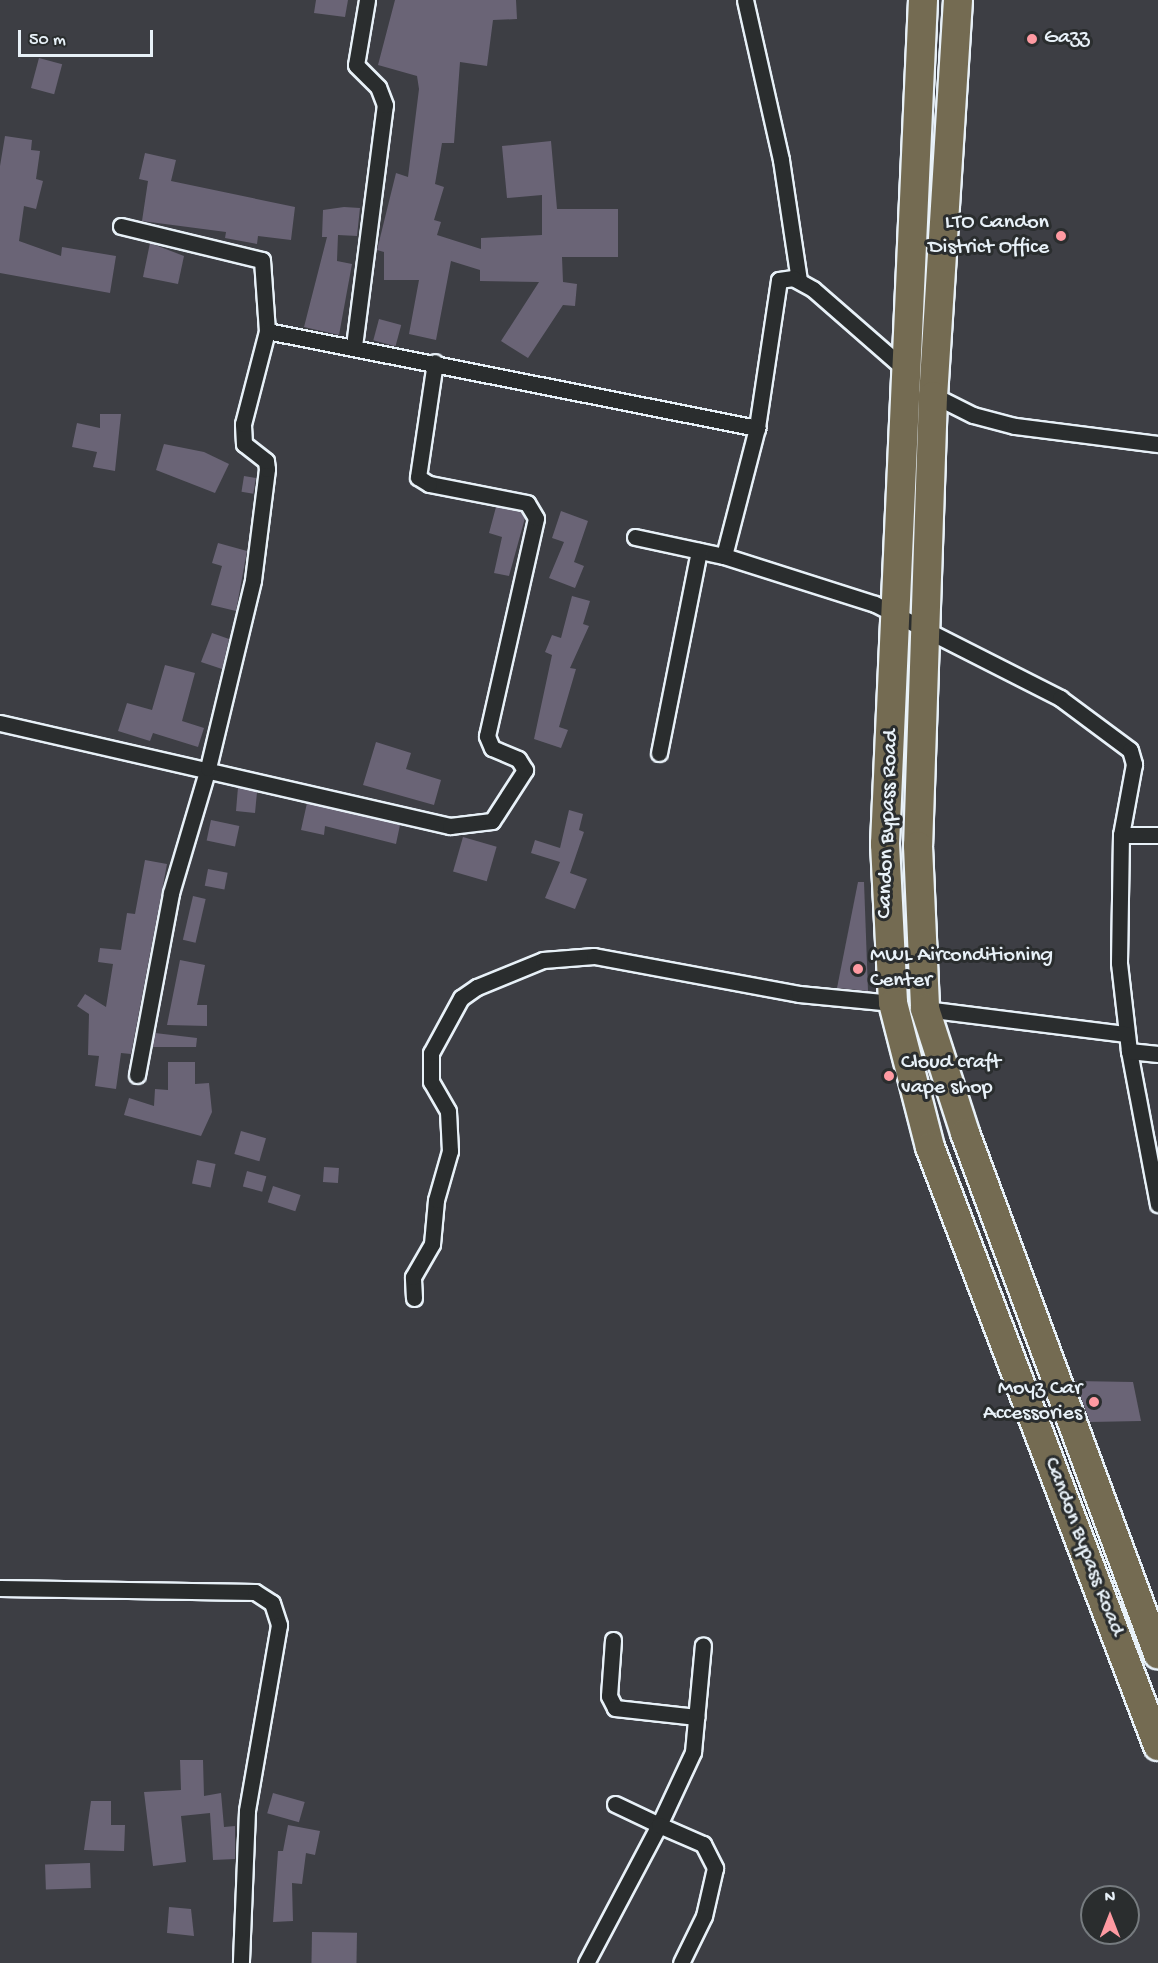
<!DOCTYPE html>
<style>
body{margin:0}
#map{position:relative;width:1158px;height:1963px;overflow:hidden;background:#3d3e44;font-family:"Gochi Hand",sans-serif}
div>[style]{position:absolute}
.building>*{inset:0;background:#6a6476;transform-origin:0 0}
.roads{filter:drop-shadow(2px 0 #e8f1f8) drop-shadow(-2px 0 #e8f1f8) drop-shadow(0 2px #e8f1f8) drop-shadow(0 -2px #e8f1f8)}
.street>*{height:15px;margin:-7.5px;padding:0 7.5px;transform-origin:7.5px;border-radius:7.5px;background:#2a2d2e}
.highway>*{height:28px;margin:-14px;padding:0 14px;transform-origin:14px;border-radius:14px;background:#746b52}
.dots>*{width:16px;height:16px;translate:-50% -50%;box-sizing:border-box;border:3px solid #2a2d2e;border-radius:50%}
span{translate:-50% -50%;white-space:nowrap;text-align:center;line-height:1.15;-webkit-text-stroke:6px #2a2d2e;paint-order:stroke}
.poi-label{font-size:22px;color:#e8f1f8}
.left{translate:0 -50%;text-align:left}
.right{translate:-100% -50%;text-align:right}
.street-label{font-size:22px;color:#e8f1f8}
.north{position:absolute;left:1080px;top:1885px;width:60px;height:60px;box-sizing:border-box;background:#2a2d2e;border:2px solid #767b7f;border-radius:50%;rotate:0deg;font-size:16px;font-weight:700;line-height:24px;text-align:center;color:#e8f1f8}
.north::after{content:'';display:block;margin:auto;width:21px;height:27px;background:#ff9aa2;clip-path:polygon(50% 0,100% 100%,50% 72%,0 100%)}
.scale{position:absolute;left:18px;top:30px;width:135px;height:27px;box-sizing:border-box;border:3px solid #e8f1f8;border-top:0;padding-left:8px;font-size:18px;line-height:21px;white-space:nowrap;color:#e8f1f8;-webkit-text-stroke:4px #2a2d2e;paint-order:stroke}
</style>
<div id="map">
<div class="building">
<i style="clip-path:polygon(316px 0,348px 0,345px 17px,314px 13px)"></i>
<i style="clip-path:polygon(395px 0,516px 0,517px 19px,493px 20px,487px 66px,460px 62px,454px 143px,442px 143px,435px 184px,444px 187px,434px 220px,441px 222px,437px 235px,481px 249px,481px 238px,542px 235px,542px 195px,507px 198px,502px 146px,551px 141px,557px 209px,618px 209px,618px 257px,562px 257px,563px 282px,577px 284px,575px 306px,563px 305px,528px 358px,501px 341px,539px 282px,480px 281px,480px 270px,451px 261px,436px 340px,409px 334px,419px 280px,384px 280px,384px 252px,377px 250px,396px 173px,408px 177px,419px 89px,417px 76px,378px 65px)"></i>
<i style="left:39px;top:58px;width:24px;height:31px;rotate:15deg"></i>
<i style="clip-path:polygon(5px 136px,32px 140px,31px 150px,40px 151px,36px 179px,43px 181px,36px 209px,24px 206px,19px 241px,61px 256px,62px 247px,116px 256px,110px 293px,0 273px,0 166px)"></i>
<i style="clip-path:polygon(145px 153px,176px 160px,171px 181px,295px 207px,291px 240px,258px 236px,257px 244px,225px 238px,226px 232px,142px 221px,148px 181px,139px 179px)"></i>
<i style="clip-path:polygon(344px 207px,360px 208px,357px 236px,338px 235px,337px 261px,352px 264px,339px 335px,304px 327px,327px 237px,322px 237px,323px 210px)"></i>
<i style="clip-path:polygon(150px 243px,184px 256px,178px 284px,143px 277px)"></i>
<i style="left:379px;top:319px;width:23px;height:22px;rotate:15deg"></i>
<i style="clip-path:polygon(100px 414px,121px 414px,115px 471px,93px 467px,97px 452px,72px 447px,77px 423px,100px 428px)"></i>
<i style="clip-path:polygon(164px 444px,204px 452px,229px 464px,215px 493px,156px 470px)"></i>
<i style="left:244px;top:476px;width:12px;height:16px;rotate:9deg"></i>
<i style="clip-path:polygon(496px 507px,521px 512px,525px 518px,509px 576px,494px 573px,502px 537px,489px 533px)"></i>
<i style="clip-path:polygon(561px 511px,588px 521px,574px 562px,584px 566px,575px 588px,549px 578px,564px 542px,552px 538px)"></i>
<i style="clip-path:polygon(218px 543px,247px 551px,236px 611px,211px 605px,222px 566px,212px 563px)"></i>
<i style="clip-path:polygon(572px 596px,590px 601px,583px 624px,589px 626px,570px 668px,576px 669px,559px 727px,568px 730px,561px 748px,534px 739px,552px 655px,545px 652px,552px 635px,561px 638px)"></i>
<i style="clip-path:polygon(212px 633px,229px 639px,222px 669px,201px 662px)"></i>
<i style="clip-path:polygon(165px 665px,195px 673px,182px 721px,204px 728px,198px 747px,153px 733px,150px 741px,118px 731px,127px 703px,152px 710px)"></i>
<i style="clip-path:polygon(376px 742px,411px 753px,406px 769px,441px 780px,434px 805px,363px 785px)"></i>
<i style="clip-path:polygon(238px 787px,257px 792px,255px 813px,236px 811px)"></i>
<i style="clip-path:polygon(307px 803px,400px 825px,396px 844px,325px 826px,324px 835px,301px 830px)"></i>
<i style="clip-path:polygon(569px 810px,583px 814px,579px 830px,584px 832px,570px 873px,587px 879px,575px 909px,545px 898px,560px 862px,531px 853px,535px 840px,560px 848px)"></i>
<i style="left:211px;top:820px;width:29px;height:21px;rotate:12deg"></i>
<i style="left:463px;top:837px;width:35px;height:36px;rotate:16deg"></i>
<i style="clip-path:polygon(145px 860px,167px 864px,131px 1054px,121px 1053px,116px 1089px,95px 1086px,99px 1056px,88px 1055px,89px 1014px,77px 1006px,85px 994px,106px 1007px,113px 964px,98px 962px,100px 948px,121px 950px,127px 913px,135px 914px)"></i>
<i style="left:208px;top:869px;width:20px;height:17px;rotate:11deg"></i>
<i style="clip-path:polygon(858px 882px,864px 882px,868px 991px,837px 988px)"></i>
<i style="left:193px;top:896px;width:13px;height:45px;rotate:13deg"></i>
<i style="clip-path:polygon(180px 960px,205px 965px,197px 1005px,207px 1005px,207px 1026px,167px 1025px)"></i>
<i style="clip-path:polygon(155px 1033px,197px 1038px,196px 1047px,152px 1047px)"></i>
<i style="clip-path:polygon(168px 1062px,195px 1062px,195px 1084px,209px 1083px,212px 1112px,201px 1136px,124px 1115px,129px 1098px,154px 1106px,155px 1089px,168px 1090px)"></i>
<i style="left:241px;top:1131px;width:26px;height:24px;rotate:16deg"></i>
<i style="left:197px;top:1160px;width:19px;height:24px;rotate:12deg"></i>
<i style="left:324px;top:1167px;width:15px;height:15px;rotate:4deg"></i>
<i style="left:247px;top:1171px;width:20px;height:16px;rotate:15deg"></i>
<i style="left:273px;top:1186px;width:29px;height:17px;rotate:18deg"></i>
<i style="clip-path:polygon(1075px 1381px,1133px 1382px,1141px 1421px,1090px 1422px)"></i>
<i style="clip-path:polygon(180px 1760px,203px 1760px,204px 1796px,221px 1793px,224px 1827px,235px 1826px,235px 1859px,213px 1860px,210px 1813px,181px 1816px,186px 1862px,153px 1866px,144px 1792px,181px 1790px)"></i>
<i style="left:273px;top:1793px;width:33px;height:21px;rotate:16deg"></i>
<i style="clip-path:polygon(91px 1801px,111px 1801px,111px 1825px,125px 1825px,124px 1851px,84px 1850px)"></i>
<i style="clip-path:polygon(288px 1825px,320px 1831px,315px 1855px,306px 1853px,302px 1884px,292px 1883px,293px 1921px,273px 1922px,278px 1851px,283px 1851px)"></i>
<i style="left:90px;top:1863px;width:25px;height:45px;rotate:88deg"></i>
<i style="clip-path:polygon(169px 1907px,191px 1909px,194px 1936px,167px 1933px)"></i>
<i style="left:312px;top:1932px;width:45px;height:31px;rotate:1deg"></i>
</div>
<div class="roads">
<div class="street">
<i style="left:745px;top:0;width:164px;rotate:77.3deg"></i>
<i style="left:781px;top:160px;width:121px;rotate:81.5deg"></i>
<i style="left:121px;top:226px;width:145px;rotate:13.6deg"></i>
<i style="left:262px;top:260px;width:71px;rotate:86deg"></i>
<i style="left:354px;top:346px;width:243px;rotate:-82.7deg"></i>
<i style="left:385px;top:105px;width:19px;rotate:-111deg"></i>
<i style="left:378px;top:87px;width:31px;rotate:-135deg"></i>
<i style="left:356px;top:65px;width:66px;rotate:-80.4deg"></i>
<i style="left:908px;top:372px;width:126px;rotate:-138.9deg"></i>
<i style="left:813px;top:289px;width:23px;rotate:-151deg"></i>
<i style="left:793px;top:278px;width:14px;rotate:172deg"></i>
<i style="left:779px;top:280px;width:150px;rotate:98.5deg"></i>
<i style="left:757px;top:428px;width:132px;rotate:104.5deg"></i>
<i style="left:724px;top:556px;width:158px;rotate:17.6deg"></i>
<i style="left:875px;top:604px;width:208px;rotate:26.9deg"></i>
<i style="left:1060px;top:698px;width:87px;rotate:36.6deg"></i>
<i style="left:1130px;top:750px;width:15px;rotate:74deg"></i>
<i style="left:1134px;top:764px;width:72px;rotate:100.4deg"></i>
<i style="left:1121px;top:835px;width:128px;rotate:90.9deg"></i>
<i style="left:1119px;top:963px;width:89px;rotate:83.5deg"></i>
<i style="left:1129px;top:1051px;width:156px;rotate:79.3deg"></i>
<i style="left:929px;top:393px;width:49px;rotate:26.6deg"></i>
<i style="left:973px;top:415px;width:43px;rotate:14.7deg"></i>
<i style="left:1015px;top:426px;width:144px;rotate:7.2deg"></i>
<i style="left:635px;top:537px;width:91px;rotate:12.1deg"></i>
<i style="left:0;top:723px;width:462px;rotate:12.9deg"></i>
<i style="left:450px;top:826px;width:42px;rotate:-6.8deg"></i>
<i style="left:492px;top:821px;width:61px;rotate:-57.1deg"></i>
<i style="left:525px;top:770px;width:13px;rotate:-122deg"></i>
<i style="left:518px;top:759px;width:28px;rotate:-157deg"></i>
<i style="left:492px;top:748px;width:13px;rotate:-113deg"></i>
<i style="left:487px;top:736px;width:223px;rotate:-77.3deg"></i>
<i style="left:536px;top:518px;width:17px;rotate:-121deg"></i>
<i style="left:527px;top:503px;width:100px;rotate:-169deg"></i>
<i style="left:429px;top:484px;width:13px;rotate:-148deg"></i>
<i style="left:418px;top:477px;width:116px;rotate:-81.6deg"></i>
<i style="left:659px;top:753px;width:206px;rotate:-78.8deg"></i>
<i style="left:1121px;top:835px;width:37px"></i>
<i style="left:925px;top:1009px;width:203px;rotate:7.1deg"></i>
<i style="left:1129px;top:1051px;width:29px;rotate:6deg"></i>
<i style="left:137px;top:1075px;width:185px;rotate:-79.4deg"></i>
<i style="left:171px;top:893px;width:130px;rotate:-73.5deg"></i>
<i style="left:208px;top:768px;width:193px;rotate:-76.5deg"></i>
<i style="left:253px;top:580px;width:112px;rotate:-82.8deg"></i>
<i style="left:267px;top:469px;width:8px;rotate:-97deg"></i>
<i style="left:266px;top:461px;width:28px;rotate:-142deg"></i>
<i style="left:244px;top:444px;width:20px;rotate:-93deg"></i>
<i style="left:243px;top:424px;width:96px;rotate:-75.5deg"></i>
<i style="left:267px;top:331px;width:500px;rotate:11.2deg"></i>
<i style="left:414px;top:1298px;width:21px;rotate:-93deg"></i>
<i style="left:413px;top:1277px;width:38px;rotate:-60deg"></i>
<i style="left:432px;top:1244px;width:44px;rotate:-84.8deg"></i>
<i style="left:436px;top:1200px;width:51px;rotate:-74.1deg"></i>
<i style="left:450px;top:1151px;width:40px;rotate:-92.9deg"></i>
<i style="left:448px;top:1111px;width:34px;rotate:-120deg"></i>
<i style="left:431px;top:1082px;width:29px;rotate:-90deg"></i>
<i style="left:431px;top:1053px;width:63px;rotate:-61.4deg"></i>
<i style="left:461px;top:998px;width:19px;rotate:-35deg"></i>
<i style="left:477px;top:987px;width:71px;rotate:-22.2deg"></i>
<i style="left:543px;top:960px;width:51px;rotate:-4.5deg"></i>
<i style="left:594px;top:956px;width:208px;rotate:10.5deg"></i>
<i style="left:799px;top:994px;width:94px;rotate:5.5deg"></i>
<i style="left:0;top:1588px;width:255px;rotate:0.9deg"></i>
<i style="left:255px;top:1592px;width:20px;rotate:33deg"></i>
<i style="left:272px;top:1603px;width:23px;rotate:72deg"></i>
<i style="left:279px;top:1625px;width:189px;rotate:99.8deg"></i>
<i style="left:247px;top:1811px;width:152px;rotate:92.3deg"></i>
<i style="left:613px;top:1640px;width:56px;rotate:94.1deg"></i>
<i style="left:609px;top:1696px;width:13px;rotate:63deg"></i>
<i style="left:615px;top:1708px;width:82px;rotate:6.3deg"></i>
<i style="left:615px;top:1804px;width:49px;rotate:25.5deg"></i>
<i style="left:659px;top:1825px;width:81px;rotate:-65deg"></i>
<i style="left:693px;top:1752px;width:107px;rotate:-84.7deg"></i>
<i style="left:586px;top:1963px;width:156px;rotate:-62.1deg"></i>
<i style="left:659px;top:1825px;width:48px;rotate:23.4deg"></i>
<i style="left:703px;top:1844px;width:27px;rotate:63deg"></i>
<i style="left:715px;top:1868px;width:49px;rotate:102.9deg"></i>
<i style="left:704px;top:1916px;width:52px;rotate:116.1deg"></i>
</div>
<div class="highway">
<i style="left:923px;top:0;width:845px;rotate:92.58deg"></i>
<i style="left:885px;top:844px;width:159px;rotate:87.1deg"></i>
<i style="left:893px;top:1003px;width:149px;rotate:75.6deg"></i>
<i style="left:930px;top:1147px;width:641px;rotate:69.16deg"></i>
<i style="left:958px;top:0;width:397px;rotate:93.6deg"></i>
<i style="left:933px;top:396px;width:450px;rotate:91.9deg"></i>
<i style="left:918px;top:846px;width:163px;rotate:87.5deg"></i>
<i style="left:925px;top:1009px;width:130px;rotate:72.1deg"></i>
<i style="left:965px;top:1133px;width:556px;rotate:69.67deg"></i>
</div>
</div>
<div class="dots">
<i style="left:1032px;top:39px;background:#ff9aa2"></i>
<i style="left:1061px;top:236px;background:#ff9aa2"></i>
<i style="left:858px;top:969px;background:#ff9aa2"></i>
<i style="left:889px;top:1076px;background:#ff9aa2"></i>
<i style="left:1094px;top:1402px;background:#ff9aa2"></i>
</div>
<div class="poi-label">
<span class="left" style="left:1044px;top:39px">Gazz</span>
<span class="right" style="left:1049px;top:236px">LTO Candon<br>District Office</span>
<span class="left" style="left:870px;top:969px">MWL Airconditioning<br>Center</span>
<span class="left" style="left:901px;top:1076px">Cloud craft<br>vape shop</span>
<span class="right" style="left:1082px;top:1402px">Moyz Car<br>Accessories</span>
</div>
<div class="street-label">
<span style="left:889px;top:824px;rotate:-88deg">Candon Bypass Road</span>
<span style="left:1083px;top:1547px;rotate:69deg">Candon Bypass Road</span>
</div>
<div class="north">N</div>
<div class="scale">50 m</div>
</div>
